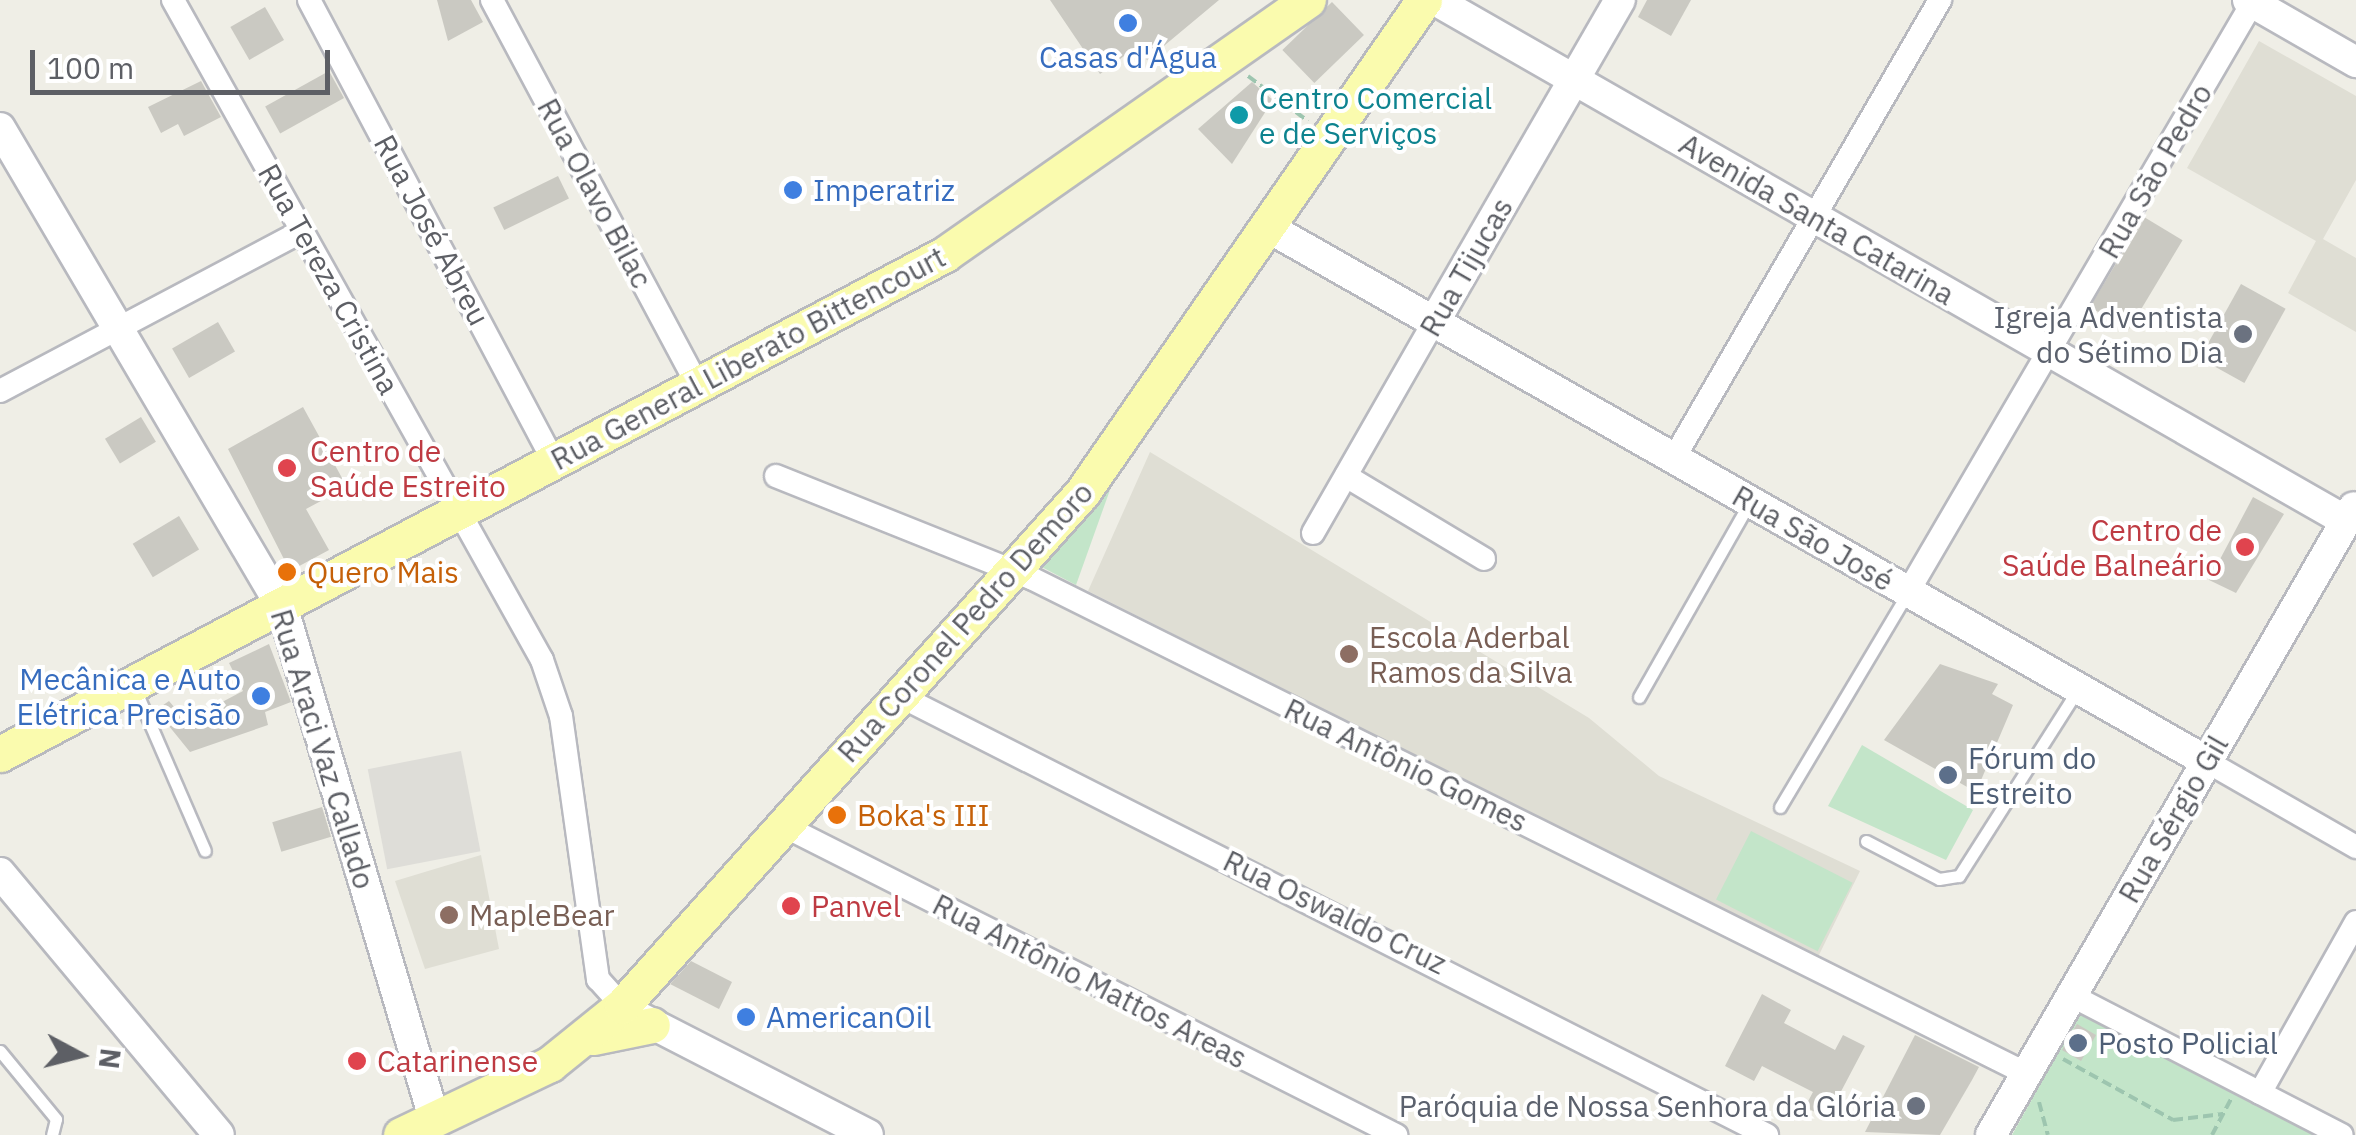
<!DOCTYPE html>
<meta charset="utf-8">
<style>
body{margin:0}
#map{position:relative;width:2356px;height:1135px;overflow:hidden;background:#efeee6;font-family:"IBM Plex Sans",sans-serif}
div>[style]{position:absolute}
.industrial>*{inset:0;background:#deddd8;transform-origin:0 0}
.education>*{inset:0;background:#dfded4}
.green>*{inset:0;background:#c3e5c9;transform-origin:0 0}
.building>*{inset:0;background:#cac9c2;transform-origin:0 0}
.path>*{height:4px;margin-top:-2px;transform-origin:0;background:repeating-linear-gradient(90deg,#9dc5af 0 10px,transparent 0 15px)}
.roads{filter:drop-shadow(2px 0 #b8b9bf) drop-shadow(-2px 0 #b8b9bf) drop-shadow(0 2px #b8b9bf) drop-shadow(0 -2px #b8b9bf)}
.lane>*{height:11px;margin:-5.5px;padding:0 5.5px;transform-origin:5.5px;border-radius:5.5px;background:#fff}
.street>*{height:22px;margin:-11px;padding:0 11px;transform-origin:11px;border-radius:11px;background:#fff}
.secondary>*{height:30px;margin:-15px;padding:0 15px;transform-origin:15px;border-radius:15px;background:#fff}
.primary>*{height:35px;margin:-17.5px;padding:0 17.5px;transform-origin:17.5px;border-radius:17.5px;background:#fafbae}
.dots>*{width:28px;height:28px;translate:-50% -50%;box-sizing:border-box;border:5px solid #fff;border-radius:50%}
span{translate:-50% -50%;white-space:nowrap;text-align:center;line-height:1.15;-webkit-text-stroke:8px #fff;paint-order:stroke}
.shop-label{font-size:30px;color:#366cbe}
.left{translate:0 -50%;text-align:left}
.right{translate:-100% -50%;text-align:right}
.culture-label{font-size:30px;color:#0d838f}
.street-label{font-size:30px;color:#5d5f65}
.worship-label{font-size:30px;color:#5b616d}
.health-label{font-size:30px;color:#be3a42}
.food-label{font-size:30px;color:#c56008}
.education-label{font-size:30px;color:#785e54}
.service-label{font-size:30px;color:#4e5e75}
.north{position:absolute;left:30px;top:1005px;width:100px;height:100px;-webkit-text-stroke:8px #fff;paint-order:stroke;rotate:97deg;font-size:28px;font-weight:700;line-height:40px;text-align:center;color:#5d5f65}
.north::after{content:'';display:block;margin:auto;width:35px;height:45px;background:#5d5f65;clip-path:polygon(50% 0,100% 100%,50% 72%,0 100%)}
.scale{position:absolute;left:30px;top:50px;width:300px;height:45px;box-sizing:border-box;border:5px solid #5d5f65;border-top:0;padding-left:12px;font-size:30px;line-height:35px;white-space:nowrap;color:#5d5f65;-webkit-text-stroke:8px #fff;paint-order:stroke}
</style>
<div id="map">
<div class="industrial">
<i style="left:461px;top:751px;width:102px;height:95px;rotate:79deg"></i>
</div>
<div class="education">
<i style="clip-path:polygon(2259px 41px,2356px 96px,2356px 180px,2323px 239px,2356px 258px,2356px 332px,2288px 293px,2316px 241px,2187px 168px)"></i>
<i style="clip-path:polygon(1150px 452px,1589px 718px,1659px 776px,1860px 871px,1818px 957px,1088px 591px)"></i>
<i style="clip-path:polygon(481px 855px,499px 949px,425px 969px,395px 881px)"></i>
</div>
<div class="green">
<i style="clip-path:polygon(1116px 473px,1076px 585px,1036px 564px)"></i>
<i style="clip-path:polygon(1862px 745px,1973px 810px,1946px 860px,1828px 806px)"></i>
<i style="left:1751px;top:831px;width:114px;height:77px;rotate:27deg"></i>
<i style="clip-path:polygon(2081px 1011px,2318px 1135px,2012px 1135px)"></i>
</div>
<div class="building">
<i style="clip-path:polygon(437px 0,471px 0,483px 22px,448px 41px)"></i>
<i style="clip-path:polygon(1050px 0,1219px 0,1147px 60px,1136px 47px,1100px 74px)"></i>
<i style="clip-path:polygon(1647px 0,1691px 0,1671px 36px,1638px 17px)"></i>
<i style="left:1332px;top:2px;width:46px;height:69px;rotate:46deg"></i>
<i style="left:265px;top:7px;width:38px;height:40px;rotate:60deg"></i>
<i style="left:329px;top:71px;width:31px;height:73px;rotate:61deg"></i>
<i style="clip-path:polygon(201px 81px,221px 117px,184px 136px,178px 124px,161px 133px,148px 107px)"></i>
<i style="clip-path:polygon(1252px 82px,1273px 100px,1232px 164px,1198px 129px)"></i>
<i style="left:558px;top:176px;width:25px;height:72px;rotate:64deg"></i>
<i style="left:2144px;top:217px;width:45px;height:105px;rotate:31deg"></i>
<i style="left:2241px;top:284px;width:51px;height:85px;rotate:29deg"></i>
<i style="left:218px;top:322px;width:34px;height:53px;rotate:60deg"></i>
<i style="clip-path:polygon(303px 407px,347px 487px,306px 509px,329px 550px,290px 571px,228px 449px)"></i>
<i style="left:141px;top:417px;width:29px;height:42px;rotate:59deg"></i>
<i style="clip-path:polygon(2253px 497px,2284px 514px,2236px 593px,2209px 580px)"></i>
<i style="left:179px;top:516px;width:39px;height:54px;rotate:59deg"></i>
<i style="clip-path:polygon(269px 644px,291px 702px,265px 712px,268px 725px,190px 752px,156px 710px,169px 701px,186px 721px,243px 691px,229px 663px)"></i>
<i style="clip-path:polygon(1940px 664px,1998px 684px,1992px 694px,2013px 705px,1976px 792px,1884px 740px)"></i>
<i style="left:322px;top:807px;width:31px;height:52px;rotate:73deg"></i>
<i style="clip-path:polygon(691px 961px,732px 982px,719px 1009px,670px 984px)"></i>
<i style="clip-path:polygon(1762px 994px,1791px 1010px,1784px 1023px,1835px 1050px,1843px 1035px,1865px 1046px,1827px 1118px,1805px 1107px,1813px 1092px,1762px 1066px,1754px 1081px,1725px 1066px)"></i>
<i style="left:2077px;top:1024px;width:22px;height:30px;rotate:30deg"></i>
<i style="clip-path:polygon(1915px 1035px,1979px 1067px,1972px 1080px,1940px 1135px,1865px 1132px)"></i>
</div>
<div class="path">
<i style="left:1248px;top:76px;width:75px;rotate:36.9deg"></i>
<i style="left:2063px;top:1059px;width:126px;rotate:29deg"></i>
<i style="left:2173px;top:1120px;width:50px;rotate:-6.8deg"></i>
<i style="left:2039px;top:1102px;width:34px;rotate:75deg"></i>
<i style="left:2212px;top:1135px;width:41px;rotate:-62.2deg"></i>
</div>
<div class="roads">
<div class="lane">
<i style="left:135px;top:689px;width:176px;rotate:66.6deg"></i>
<i style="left:1639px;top:697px;width:224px;rotate:-60.4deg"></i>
<i style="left:1780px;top:807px;width:250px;rotate:-59.2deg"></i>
<i style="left:1866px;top:841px;width:82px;rotate:27.5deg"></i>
<i style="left:1939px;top:879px;width:20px;rotate:-9deg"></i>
<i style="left:1959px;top:876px;width:222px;rotate:-57.5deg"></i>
<i style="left:0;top:1051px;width:88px;rotate:50.5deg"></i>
<i style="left:56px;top:1119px;width:16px;rotate:104deg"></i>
</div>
<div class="street">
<i style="left:173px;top:0;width:756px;rotate:60.79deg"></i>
<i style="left:542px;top:660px;width:59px;rotate:71.3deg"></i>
<i style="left:561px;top:716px;width:266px;rotate:82deg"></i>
<i style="left:598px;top:979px;width:36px;rotate:48deg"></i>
<i style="left:309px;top:0;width:523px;rotate:62.06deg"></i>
<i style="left:492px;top:0;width:437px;rotate:61.9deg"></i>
<i style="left:0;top:391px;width:342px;rotate:-27.9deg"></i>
<i style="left:1674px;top:458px;width:530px;rotate:-59.85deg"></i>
<i style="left:776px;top:476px;width:275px;rotate:21.8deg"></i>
<i style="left:1031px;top:578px;width:1113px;rotate:26.47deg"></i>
<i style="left:1346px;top:476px;width:161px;rotate:31deg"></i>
<i style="left:1313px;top:533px;width:243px;rotate:-60.2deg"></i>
<i style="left:1908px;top:592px;width:686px;rotate:-59.7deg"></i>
<i style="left:900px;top:696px;width:972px;rotate:26.86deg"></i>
<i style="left:2206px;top:761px;width:173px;rotate:29.8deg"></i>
<i style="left:784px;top:826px;width:686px;rotate:26.79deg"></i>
<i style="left:2084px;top:1002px;width:290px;rotate:27.3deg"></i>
<i style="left:2260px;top:1093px;width:196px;rotate:-60.7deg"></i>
</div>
<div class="secondary">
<i style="left:1435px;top:0;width:1049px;rotate:29.77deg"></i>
<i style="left:2248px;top:0;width:125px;rotate:29.9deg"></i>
<i style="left:0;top:128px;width:558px;rotate:59.53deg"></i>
<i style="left:283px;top:609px;width:531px;rotate:73.48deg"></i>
<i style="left:1271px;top:229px;width:1076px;rotate:29.64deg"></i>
<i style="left:1434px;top:322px;width:372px;rotate:-60deg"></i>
<i style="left:0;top:873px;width:341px;rotate:50.1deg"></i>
<i style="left:633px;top:1014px;width:264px;rotate:27.2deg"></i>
<i style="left:1991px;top:1135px;width:725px;rotate:-59.97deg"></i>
</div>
<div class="primary">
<i style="left:0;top:754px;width:1069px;rotate:-27.88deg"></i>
<i style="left:945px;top:254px;width:443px;rotate:-35deg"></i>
<i style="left:593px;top:1037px;width:60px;rotate:-11.5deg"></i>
<i style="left:401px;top:1135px;width:165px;rotate:-25.5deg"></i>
<i style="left:550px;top:1064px;width:92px;rotate:-38.9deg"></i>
<i style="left:622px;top:1006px;width:689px;rotate:-48.12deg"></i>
<i style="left:1082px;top:493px;width:600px;rotate:-55.25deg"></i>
</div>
</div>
<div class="dots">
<i style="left:1128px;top:23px;background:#3f7fe0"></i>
<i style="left:1239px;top:115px;background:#0f9aa8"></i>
<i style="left:793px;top:190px;background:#3f7fe0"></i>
<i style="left:2243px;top:334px;background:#6b7280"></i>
<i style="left:287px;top:468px;background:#e0444e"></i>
<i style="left:2245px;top:547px;background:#e0444e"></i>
<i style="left:287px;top:572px;background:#e8710a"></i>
<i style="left:1349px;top:654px;background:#8d6e63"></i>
<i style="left:261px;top:696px;background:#3f7fe0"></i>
<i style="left:1948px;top:775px;background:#5c6f8a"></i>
<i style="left:837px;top:815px;background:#e8710a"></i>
<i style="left:791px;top:906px;background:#e0444e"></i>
<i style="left:449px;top:915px;background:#8d6e63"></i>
<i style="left:746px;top:1017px;background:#3f7fe0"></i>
<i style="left:2078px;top:1043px;background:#5c6f8a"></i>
<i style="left:357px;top:1061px;background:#e0444e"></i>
<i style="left:1916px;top:1106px;background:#6b7280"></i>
</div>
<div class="shop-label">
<span style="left:1128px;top:57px">Casas d'Água</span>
<span class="left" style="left:813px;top:190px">Imperatriz</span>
<span class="right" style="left:241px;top:696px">Mecânica e Auto<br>Elétrica Precisão</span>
<span class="left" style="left:766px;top:1017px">AmericanOil</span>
</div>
<div class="culture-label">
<span class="left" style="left:1259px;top:115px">Centro Comercial<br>e de Serviços</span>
</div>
<div class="street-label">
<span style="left:2155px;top:171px;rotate:-60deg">Rua São Pedro</span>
<span style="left:595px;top:193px;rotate:62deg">Rua Olavo Bilac</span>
<span style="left:1817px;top:219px;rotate:30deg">Avenida Santa Catarina</span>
<span style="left:432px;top:230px;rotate:62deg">Rua José Abreu</span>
<span style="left:1466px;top:267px;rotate:-60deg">Rua Tijucas</span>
<span style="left:329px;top:279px;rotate:61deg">Rua Tereza Cristina</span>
<span style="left:748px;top:358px;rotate:-28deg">Rua General Liberato Bittencourt</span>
<span style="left:1813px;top:538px;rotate:30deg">Rua São José</span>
<span style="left:965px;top:622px;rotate:-48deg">Rua Coronel Pedro Demoro</span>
<span style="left:323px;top:749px;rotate:73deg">Rua Araci Vaz Callado</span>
<span style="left:1406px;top:765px;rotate:26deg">Rua Antônio Gomes</span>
<span style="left:2173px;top:819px;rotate:-60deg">Rua Sérgio Gil</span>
<span style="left:1335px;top:912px;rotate:26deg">Rua Oswaldo Cruz</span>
<span style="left:1090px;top:981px;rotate:27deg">Rua Antônio Mattos Areas</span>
</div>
<div class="worship-label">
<span class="right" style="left:2223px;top:334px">Igreja Adventista<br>do Sétimo Dia</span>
<span class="right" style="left:1896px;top:1106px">Paróquia de Nossa Senhora da Glória</span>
</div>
<div class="health-label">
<span class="left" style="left:310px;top:468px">Centro de<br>Saúde Estreito</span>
<span class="right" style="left:2222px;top:547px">Centro de<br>Saúde Balneário</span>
<span class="left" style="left:811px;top:906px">Panvel</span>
<span class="left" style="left:377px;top:1061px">Catarinense</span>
</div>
<div class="food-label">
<span class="left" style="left:307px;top:572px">Quero Mais</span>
<span class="left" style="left:857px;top:815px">Boka's III</span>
</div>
<div class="education-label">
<span class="left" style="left:1369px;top:654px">Escola Aderbal<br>Ramos da Silva</span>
<span class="left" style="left:469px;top:915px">MapleBear</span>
</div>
<div class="service-label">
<span class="left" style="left:1968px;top:775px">Fórum do<br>Estreito</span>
<span class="left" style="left:2098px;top:1043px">Posto Policial</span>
</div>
<div class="north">N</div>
<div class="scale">100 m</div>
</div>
